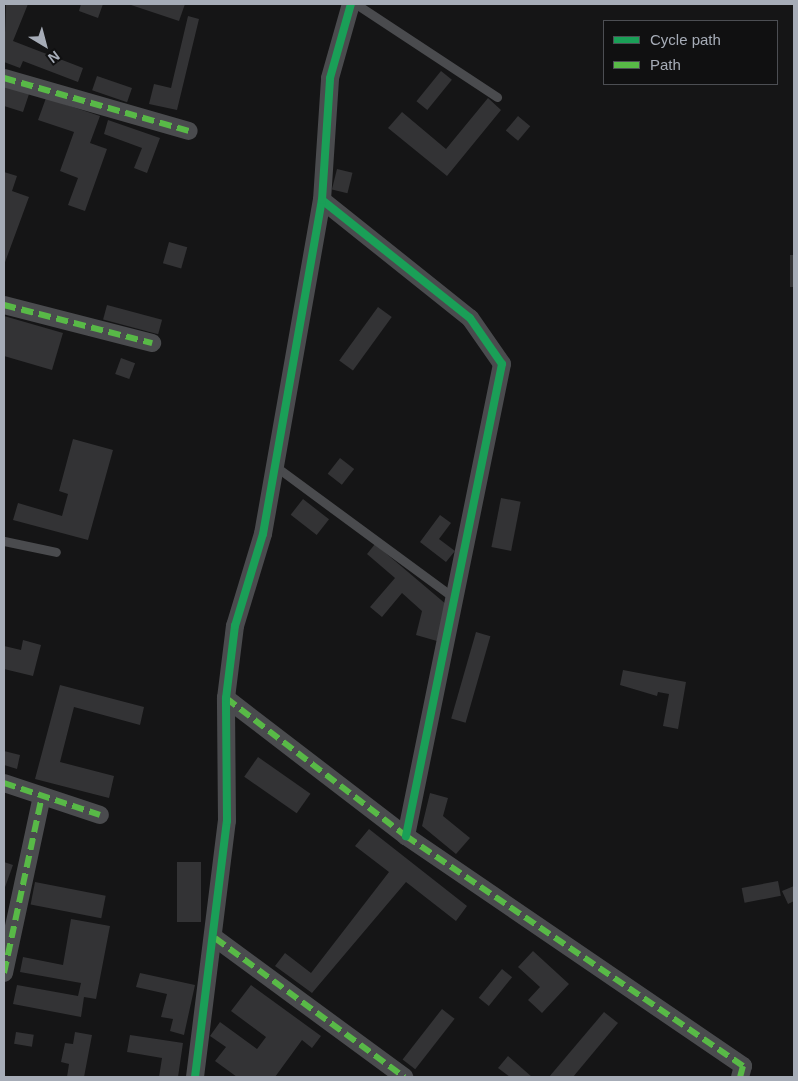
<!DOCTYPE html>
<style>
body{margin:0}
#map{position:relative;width:798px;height:1081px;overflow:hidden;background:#151516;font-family:Arial,sans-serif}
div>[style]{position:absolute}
.building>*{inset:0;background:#333335;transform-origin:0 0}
.lane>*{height:9px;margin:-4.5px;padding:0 4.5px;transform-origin:4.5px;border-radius:4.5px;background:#4a4b4e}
.street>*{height:18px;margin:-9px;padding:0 9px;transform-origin:9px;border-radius:9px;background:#4a4b4e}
.quiet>*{height:6px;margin-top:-3px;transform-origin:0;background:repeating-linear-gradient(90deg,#58b947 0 12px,transparent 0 18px)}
.cycleway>*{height:8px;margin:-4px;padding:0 4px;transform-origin:4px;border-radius:4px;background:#1a9f57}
span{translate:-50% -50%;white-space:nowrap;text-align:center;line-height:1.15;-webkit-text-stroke:4.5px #101011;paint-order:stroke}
.frame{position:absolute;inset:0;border:5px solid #a6acb7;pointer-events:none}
.legend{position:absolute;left:603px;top:20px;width:175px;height:65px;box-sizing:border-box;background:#101011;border:1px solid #4c4e53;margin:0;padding:6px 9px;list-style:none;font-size:15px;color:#a6acb7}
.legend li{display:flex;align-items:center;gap:10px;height:25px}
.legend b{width:25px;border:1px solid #4c4e53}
.north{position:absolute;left:20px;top:20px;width:50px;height:50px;-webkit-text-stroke:4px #101011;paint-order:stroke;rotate:143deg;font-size:14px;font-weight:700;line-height:20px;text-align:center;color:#a6acb7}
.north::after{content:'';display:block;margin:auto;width:18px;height:22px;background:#a6acb7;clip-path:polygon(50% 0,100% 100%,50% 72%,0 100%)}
</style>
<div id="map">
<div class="building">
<i style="clip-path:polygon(6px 4px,28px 4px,13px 41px,83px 68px,78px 82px,23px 61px,20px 68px,4px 62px)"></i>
<i style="clip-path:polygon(81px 4px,103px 4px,98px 18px,79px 11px)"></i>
<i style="clip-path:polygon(128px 4px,185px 4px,179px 21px)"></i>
<i style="clip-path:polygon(188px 16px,199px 19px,177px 110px,149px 104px,154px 84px,171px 88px)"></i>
<i style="left:441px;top:71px;width:14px;height:39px;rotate:39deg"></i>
<i style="left:97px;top:76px;width:37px;height:15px;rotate:19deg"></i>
<i style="clip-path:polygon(4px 82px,30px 91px,23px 112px,4px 106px)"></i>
<i style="clip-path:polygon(46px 98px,100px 116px,90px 143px,107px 149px,85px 211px,68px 205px,78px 178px,60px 171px,74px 132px,38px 120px)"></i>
<i style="clip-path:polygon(488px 98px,501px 110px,447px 176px,388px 128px,402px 112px,446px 149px)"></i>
<i style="left:518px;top:116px;width:16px;height:19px;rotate:40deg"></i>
<i style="clip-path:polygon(108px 120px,160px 138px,147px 173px,134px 168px,142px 148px,104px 134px)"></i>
<i style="left:337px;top:169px;width:16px;height:21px;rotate:14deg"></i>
<i style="clip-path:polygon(4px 172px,17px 176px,12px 191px,29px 197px,4px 265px)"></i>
<i style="left:169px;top:242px;width:19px;height:22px;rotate:16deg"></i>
<i style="left:790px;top:255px;width:4px;height:32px"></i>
<i style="left:107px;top:305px;width:57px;height:15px;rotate:15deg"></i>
<i style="left:378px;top:307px;width:17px;height:66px;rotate:36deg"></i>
<i style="clip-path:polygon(4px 316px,63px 333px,52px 370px,4px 356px)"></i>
<i style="left:121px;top:358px;width:15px;height:17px;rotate:20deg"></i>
<i style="clip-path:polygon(73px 439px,113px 450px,88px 540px,13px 520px,18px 503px,62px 516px,68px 494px,59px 491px)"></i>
<i style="left:340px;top:458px;width:18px;height:20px;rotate:38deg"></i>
<i style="left:501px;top:498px;width:20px;height:50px;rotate:11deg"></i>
<i style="left:303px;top:499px;width:33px;height:20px;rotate:38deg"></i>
<i style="clip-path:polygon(440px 515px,451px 523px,439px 539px,455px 551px,446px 562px,420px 542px)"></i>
<i style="clip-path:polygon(375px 544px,447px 605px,437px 641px,416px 635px,422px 611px,402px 593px,382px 617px,370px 607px,395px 578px,367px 554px)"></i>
<i style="left:476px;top:632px;width:15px;height:90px;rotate:16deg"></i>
<i style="clip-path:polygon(23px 640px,41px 645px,33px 676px,4px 669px,4px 646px,21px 650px)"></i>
<i style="clip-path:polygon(623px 670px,686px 682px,678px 729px,663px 726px,669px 694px,658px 692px,657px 696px,620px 685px)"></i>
<i style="clip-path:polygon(60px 685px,144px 707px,140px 725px,74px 707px,60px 762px,114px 776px,109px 798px,35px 779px)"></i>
<i style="clip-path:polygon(4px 751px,20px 755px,17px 769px,4px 765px)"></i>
<i style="left:258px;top:757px;width:64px;height:24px;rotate:35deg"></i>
<i style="clip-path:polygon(430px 793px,448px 798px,443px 816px,470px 838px,456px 854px,422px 826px)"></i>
<i style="clip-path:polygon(369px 829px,467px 906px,456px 921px,406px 882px,312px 993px,275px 966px,285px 953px,311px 973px,389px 872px,355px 846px)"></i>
<i style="clip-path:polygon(4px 862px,13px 865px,4px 890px)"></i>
<i style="left:177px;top:862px;width:24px;height:60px"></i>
<i style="left:778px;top:881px;width:15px;height:37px;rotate:79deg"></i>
<i style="left:35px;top:882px;width:72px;height:23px;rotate:11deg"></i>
<i style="clip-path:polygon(794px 886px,794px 901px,788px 904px,782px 891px)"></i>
<i style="clip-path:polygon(71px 919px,110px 926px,96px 999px,84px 997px,81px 1017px,13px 1004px,17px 985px,78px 996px,81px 983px,20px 972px,23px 957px,63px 965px)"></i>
<i style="clip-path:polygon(533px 951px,569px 984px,542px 1013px,528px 1000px,540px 987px,518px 967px)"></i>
<i style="left:502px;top:969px;width:13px;height:37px;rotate:39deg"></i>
<i style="clip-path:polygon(140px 973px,195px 985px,184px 1035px,170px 1031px,173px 1019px,161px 1017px,167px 994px,136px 987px)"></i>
<i style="clip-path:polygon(251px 985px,321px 1036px,312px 1048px,302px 1040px,275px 1077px,237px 1077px,215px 1061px,226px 1047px,210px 1036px,220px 1022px,257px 1049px,266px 1037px,231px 1011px)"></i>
<i style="left:442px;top:1009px;width:16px;height:64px;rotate:38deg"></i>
<i style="clip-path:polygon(604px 1012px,618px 1023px,573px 1077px,549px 1077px)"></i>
<i style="left:16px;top:1032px;width:18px;height:12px;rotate:9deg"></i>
<i style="clip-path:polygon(75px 1032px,92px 1035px,84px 1077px,67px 1077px,69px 1064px,61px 1062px,65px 1043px,73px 1044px)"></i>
<i style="clip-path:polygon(130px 1035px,183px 1043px,178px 1077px,159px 1077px,162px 1058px,127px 1052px)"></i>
<i style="clip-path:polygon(508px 1056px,532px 1077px,510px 1077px,498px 1068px)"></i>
</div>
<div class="lane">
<i style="left:356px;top:4px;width:169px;rotate:33.4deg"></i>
<i style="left:275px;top:466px;width:222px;rotate:36.4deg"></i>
<i style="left:4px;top:541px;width:53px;rotate:11.9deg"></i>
</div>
<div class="street">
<i style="left:4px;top:78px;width:192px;rotate:16deg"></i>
<i style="left:322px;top:200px;width:189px;rotate:38.6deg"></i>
<i style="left:470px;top:318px;width:56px;rotate:55.2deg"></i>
<i style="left:502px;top:364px;width:482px;rotate:101.5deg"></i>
<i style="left:4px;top:305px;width:153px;rotate:14.4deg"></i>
<i style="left:226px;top:698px;width:227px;rotate:37.5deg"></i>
<i style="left:406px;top:836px;width:408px;rotate:34.3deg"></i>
<i style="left:743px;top:1066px;width:11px;rotate:105deg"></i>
<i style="left:4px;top:783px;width:101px;rotate:18.4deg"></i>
<i style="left:215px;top:938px;width:235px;rotate:36.3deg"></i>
<i style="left:4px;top:973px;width:181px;rotate:-77.9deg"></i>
<i style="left:195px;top:1077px;width:258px;rotate:-82.9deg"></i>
<i style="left:227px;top:821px;width:123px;rotate:-90.5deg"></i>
<i style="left:226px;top:698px;width:73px;rotate:-82.9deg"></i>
<i style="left:235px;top:626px;width:96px;rotate:-73.1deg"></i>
<i style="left:263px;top:534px;width:339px;rotate:-80deg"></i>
<i style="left:322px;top:200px;width:122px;rotate:-86.2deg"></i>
<i style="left:330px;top:78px;width:77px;rotate:-74.2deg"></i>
</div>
<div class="quiet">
<i style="left:4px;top:78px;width:192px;rotate:16deg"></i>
<i style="left:4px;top:305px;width:153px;rotate:14.4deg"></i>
<i style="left:226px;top:698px;width:227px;rotate:37.5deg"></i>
<i style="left:406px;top:836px;width:408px;rotate:34.3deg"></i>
<i style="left:743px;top:1066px;width:11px;rotate:105deg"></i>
<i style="left:4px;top:783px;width:101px;rotate:18.4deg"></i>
<i style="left:215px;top:938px;width:235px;rotate:36.3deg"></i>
<i style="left:4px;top:973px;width:181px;rotate:-77.9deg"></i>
</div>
<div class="cycleway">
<i style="left:322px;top:200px;width:189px;rotate:38.6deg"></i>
<i style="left:470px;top:318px;width:56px;rotate:55.2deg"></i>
<i style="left:502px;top:364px;width:482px;rotate:101.5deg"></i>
<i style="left:195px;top:1077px;width:258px;rotate:-82.9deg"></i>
<i style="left:227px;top:821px;width:123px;rotate:-90.5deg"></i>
<i style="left:226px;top:698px;width:73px;rotate:-82.9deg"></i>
<i style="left:235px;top:626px;width:96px;rotate:-73.1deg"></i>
<i style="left:263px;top:534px;width:339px;rotate:-80deg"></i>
<i style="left:322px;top:200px;width:122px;rotate:-86.2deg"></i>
<i style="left:330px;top:78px;width:77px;rotate:-74.2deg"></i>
</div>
<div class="frame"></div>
<ul class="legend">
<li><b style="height:6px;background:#1a9f57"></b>Cycle path</li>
<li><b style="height:6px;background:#58b947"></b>Path</li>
</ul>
<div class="north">N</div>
</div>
